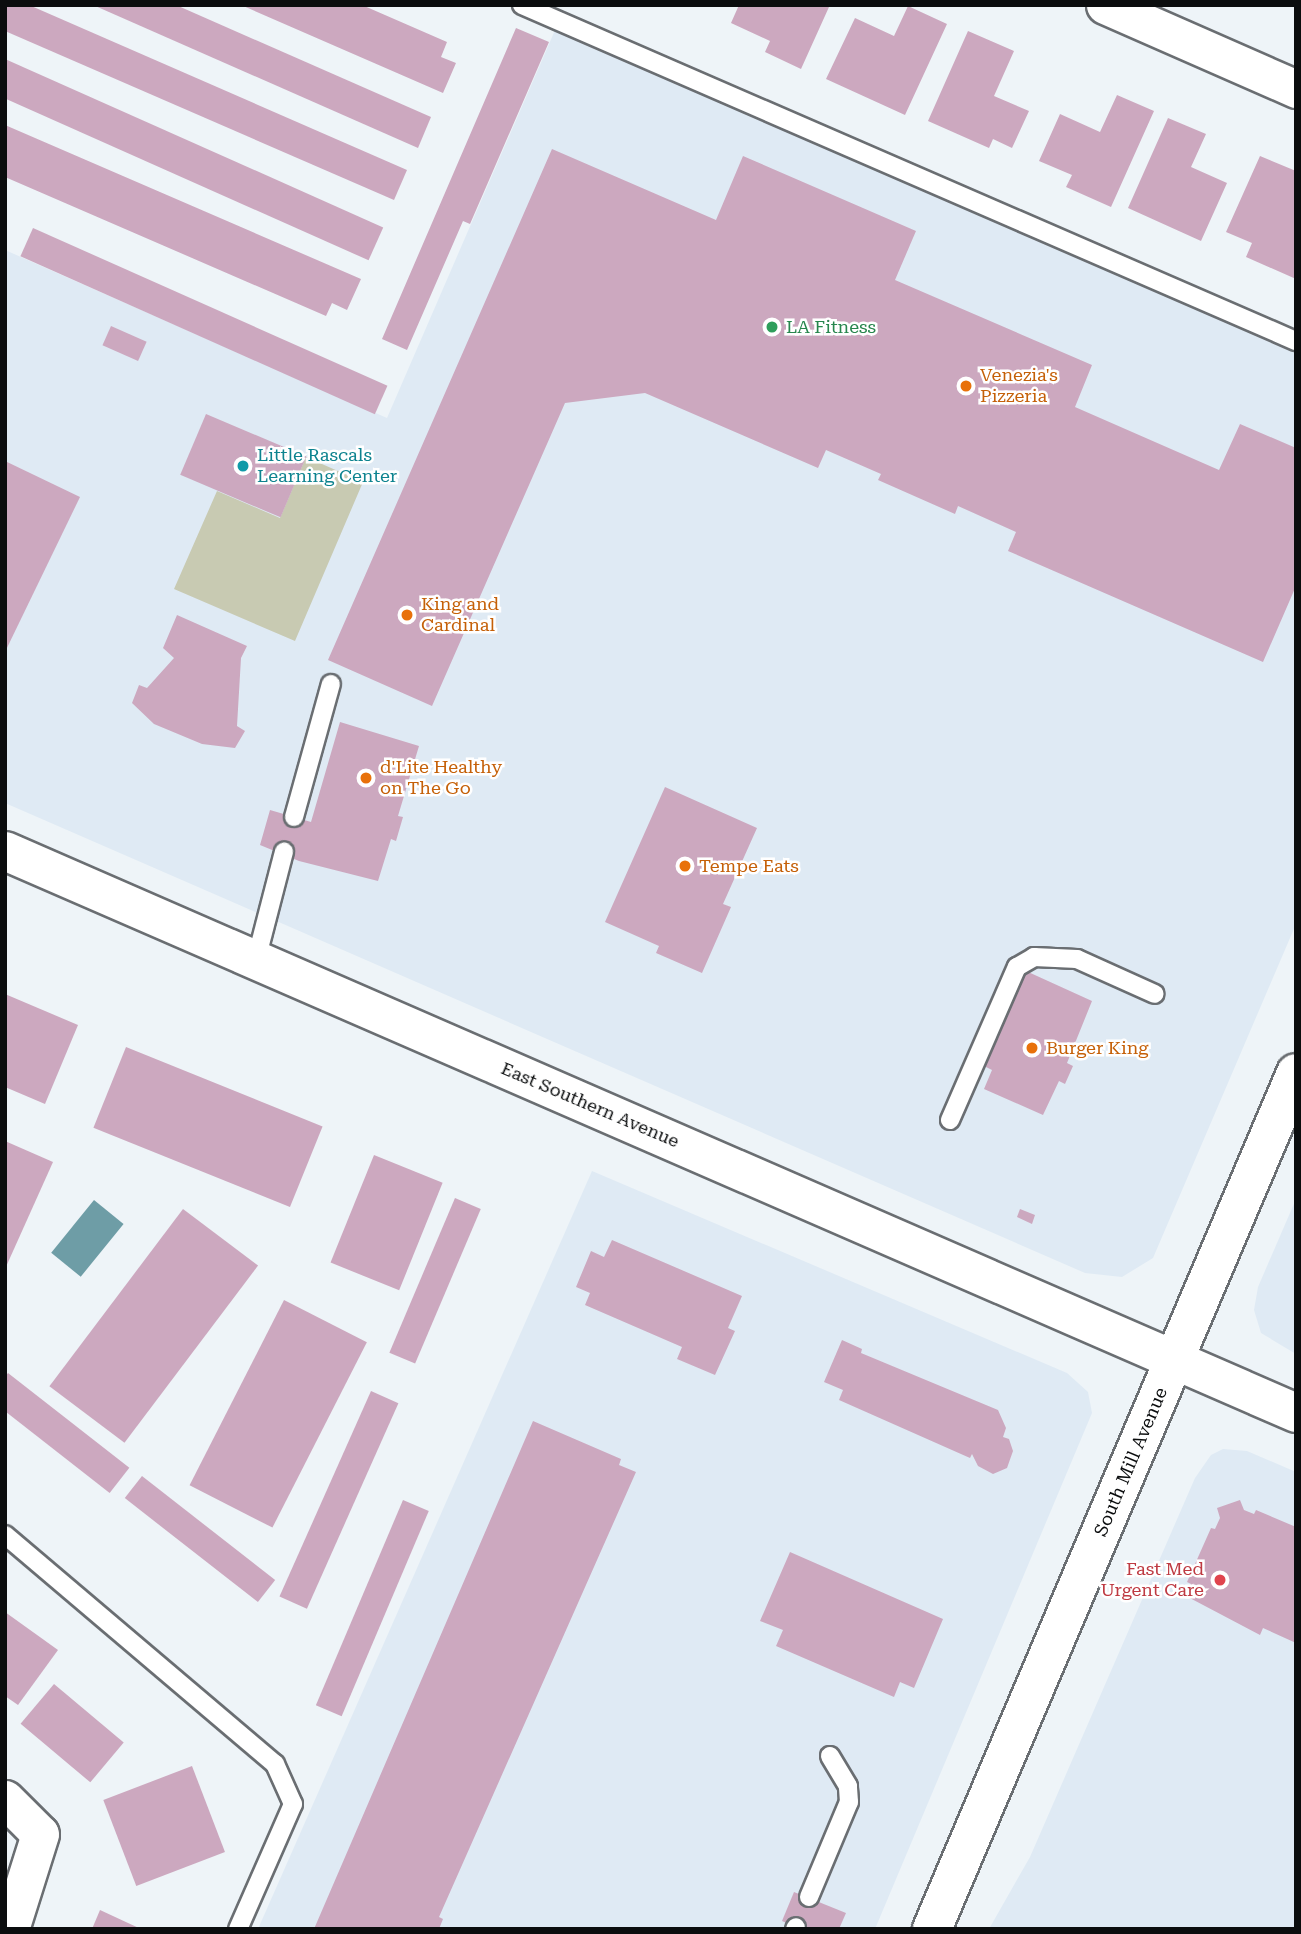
<!DOCTYPE html>
<style>
body{margin:0}
#map{position:relative;width:1301px;height:1934px;overflow:hidden;background:#eef4f8;font-family:"Roboto Serif",serif}
div>[style]{position:absolute}
.built>*{inset:0;background:#dfeaf4}
.green>*{inset:0;background:#c8cab2}
.water>*{inset:0;background:#6e9da6;transform-origin:0 0}
.building>*{inset:0;background:#cca8bf;transform-origin:0 0}
.roads{filter:drop-shadow(2px 0 #6a6e72) drop-shadow(-2px 0 #6a6e72) drop-shadow(0 2px #6a6e72) drop-shadow(0 -2px #6a6e72)}
.lane>*{height:18px;margin:-9px;padding:0 9px;transform-origin:9px;border-radius:9px;background:#fff}
.street>*{height:37px;margin:-18.5px;padding:0 18.5px;transform-origin:18.5px;border-radius:18.5px;background:#fff}
.secondary>*{height:38px;margin:-19px;padding:0 19px;transform-origin:19px;border-radius:19px;background:#fff}
.dots>*{width:19px;height:19px;translate:-50% -50%;box-sizing:border-box;border:4px solid #fff;border-radius:50%}
span{translate:-50% -50%;white-space:nowrap;text-align:center;line-height:1.15;-webkit-text-stroke:5px #fff;paint-order:stroke}
.leisure-label{font-size:18px;color:#27864d}
.left{translate:0 -50%;text-align:left}
.food-label{font-size:18px;color:#c56008}
.culture-label{font-size:18px;color:#0d838f}
.street-label{font-size:18px;color:#0b0d0e}
.health-label{font-size:18px;color:#be3a42}
.right{translate:-100% -50%;text-align:right}
.frame{position:absolute;inset:0;border:7px solid #0b0d0e;pointer-events:none}
</style>
<div id="map">
<div class="built">
<i style="clip-path:polygon(559px 21px,1296px 341px,1296px 924px,1153px 1258px,1122px 1277px,1085px 1273px,5px 803px,5px 250px,387px 418px)"></i>
<i style="clip-path:polygon(592px 1171px,1067px 1373px,1088px 1392px,1092px 1413px,875px 1929px,258px 1929px)"></i>
<i style="clip-path:polygon(1296px 1199px,1296px 1354px,1261px 1333px,1254px 1310px,1258px 1287px)"></i>
<i style="clip-path:polygon(1223px 1449px,1247px 1451px,1296px 1472px,1296px 1929px,989px 1929px,1030px 1857px,1195px 1478px,1211px 1455px)"></i>
</div>
<div class="green">
<i style="clip-path:polygon(306px 457px,363px 482px,295px 641px,174px 589px,217px 491px,280px 518px)"></i>
</div>
<div class="water">
<i style="left:94px;top:1200px;width:38px;height:68px;rotate:39deg"></i>
</div>
<div class="building">
<i style="clip-path:polygon(5px 5px,29px 5px,407px 170px,394px 200px,5px 31px)"></i>
<i style="clip-path:polygon(93px 5px,176px 5px,431px 117px,418px 148px)"></i>
<i style="clip-path:polygon(241px 5px,362px 5px,447px 42px,441px 57px,456px 63px,443px 93px)"></i>
<i style="clip-path:polygon(739px 5px,826px 5px,829px 7px,801px 69px,765px 52px,770px 41px,731px 23px)"></i>
<i style="clip-path:polygon(908px 6px,947px 24px,905px 115px,826px 79px,855px 18px,894px 36px)"></i>
<i style="clip-path:polygon(516px 28px,549px 42px,470px 224px,463px 221px,407px 350px,382px 339px)"></i>
<i style="clip-path:polygon(968px 31px,1014px 51px,994px 96px,1029px 111px,1012px 148px,993px 139px,989px 148px,928px 121px)"></i>
<i style="left:5px;top:59px;width:414px;height:36px;rotate:24deg"></i>
<i style="clip-path:polygon(1117px 95px,1154px 111px,1111px 207px,1066px 187px,1072px 175px,1039px 161px,1060px 114px,1100px 132px)"></i>
<i style="clip-path:polygon(1168px 118px,1206px 134px,1191px 167px,1227px 183px,1201px 241px,1128px 208px)"></i>
<i style="clip-path:polygon(5px 125px,361px 279px,347px 310px,332px 303px,326px 316px,5px 177px)"></i>
<i style="clip-path:polygon(552px 149px,716px 220px,743px 156px,916px 231px,895px 280px,1092px 365px,1075px 407px,1219px 470px,1240px 424px,1296px 448px,1296px 586px,1263px 662px,1008px 551px,1016px 532px,958px 506px,955px 514px,878px 480px,881px 474px,826px 450px,818px 468px,645px 393px,565px 403px,432px 706px,328px 660px)"></i>
<i style="clip-path:polygon(1260px 156px,1296px 171px,1296px 279px,1246px 257px,1252px 243px,1226px 232px)"></i>
<i style="left:33px;top:228px;width:388px;height:31px;rotate:24deg"></i>
<i style="left:111px;top:326px;width:39px;height:21px;rotate:24deg"></i>
<i style="left:206px;top:414px;width:109px;height:66px;rotate:23deg"></i>
<i style="clip-path:polygon(5px 461px,80px 497px,5px 652px)"></i>
<i style="clip-path:polygon(177px 615px,247px 646px,241px 658px,237px 726px,245px 731px,235px 748px,202px 744px,154px 724px,132px 703px,139px 685px,147px 688px,174px 658px,163px 648px)"></i>
<i style="clip-path:polygon(340px 722px,419px 746px,398px 816px,403px 817px,396px 841px,391px 839px,378px 881px,299px 861px,260px 845px,270px 810px,311px 822px)"></i>
<i style="clip-path:polygon(665px 787px,757px 828px,723px 904px,731px 907px,702px 973px,656px 953px,659px 946px,605px 922px)"></i>
<i style="clip-path:polygon(1026px 971px,1092px 1001px,1067px 1063px,1073px 1066px,1065px 1084px,1059px 1081px,1043px 1115px,984px 1089px,992px 1070px,984px 1066px,998px 1034px,991px 1031px,997px 1016px,1004px 1019px)"></i>
<i style="clip-path:polygon(5px 994px,78px 1025px,45px 1104px,5px 1087px)"></i>
<i style="left:126px;top:1047px;width:212px;height:87px;rotate:22deg"></i>
<i style="clip-path:polygon(5px 1141px,53px 1162px,5px 1269px)"></i>
<i style="left:374px;top:1155px;width:74px;height:116px;rotate:22deg"></i>
<i style="left:455px;top:1198px;width:28px;height:168px;rotate:23deg"></i>
<i style="left:183px;top:1209px;width:94px;height:222px;rotate:37deg"></i>
<i style="clip-path:polygon(1020px 1209px,1035px 1215px,1032px 1224px,1017px 1217px)"></i>
<i style="clip-path:polygon(612px 1240px,742px 1296px,728px 1328px,735px 1331px,715px 1375px,677px 1359px,682px 1347px,585px 1305px,590px 1293px,576px 1287px,591px 1251px,604px 1257px)"></i>
<i style="left:284px;top:1300px;width:93px;height:208px;rotate:27deg"></i>
<i style="clip-path:polygon(842px 1340px,862px 1349px,861px 1353px,998px 1410px,1006px 1428px,1003px 1437px,1009px 1439px,1013px 1451px,1007px 1468px,993px 1474px,978px 1466px,972px 1454px,970px 1458px,839px 1400px,843px 1390px,824px 1382px)"></i>
<i style="left:8px;top:1373px;width:154px;height:32px;rotate:38deg"></i>
<i style="left:371px;top:1391px;width:30px;height:225px;rotate:24deg"></i>
<i style="clip-path:polygon(533px 1421px,621px 1459px,619px 1465px,636px 1472px,439px 1917px,443px 1919px,439px 1929px,314px 1929px)"></i>
<i style="left:142px;top:1476px;width:169px;height:28px;rotate:38deg"></i>
<i style="left:403px;top:1500px;width:28px;height:223px;rotate:23deg"></i>
<i style="clip-path:polygon(1240px 1500px,1244px 1510px,1254px 1514px,1256px 1510px,1296px 1527px,1296px 1643px,1263px 1628px,1260px 1635px,1186px 1596px,1191px 1584px,1187px 1582px,1211px 1528px,1215px 1529px,1220px 1518px,1217px 1508px)"></i>
<i style="clip-path:polygon(790px 1552px,943px 1619px,914px 1688px,900px 1682px,894px 1697px,776px 1646px,783px 1630px,760px 1621px)"></i>
<i style="clip-path:polygon(5px 1612px,58px 1650px,18px 1705px,5px 1696px)"></i>
<i style="left:54px;top:1684px;width:91px;height:52px;rotate:40deg"></i>
<i style="left:192px;top:1766px;width:92px;height:95px;rotate:69deg"></i>
<i style="clip-path:polygon(794px 1892px,846px 1913px,839px 1929px,800px 1929px,782px 1921px)"></i>
<i style="clip-path:polygon(100px 1910px,141px 1929px,92px 1929px)"></i>
</div>
<div class="roads">
<div class="lane">
<i style="left:522px;top:5px;width:844px;rotate:23.47deg"></i>
<i style="left:294px;top:817px;width:138px;rotate:-74.5deg"></i>
<i style="left:256px;top:960px;width:112px;rotate:-75.5deg"></i>
<i style="left:950px;top:1120px;width:167px;rotate:-66.4deg"></i>
<i style="left:1017px;top:967px;width:20px;rotate:-30deg"></i>
<i style="left:1034px;top:957px;width:43px;rotate:2.7deg"></i>
<i style="left:1077px;top:959px;width:85px;rotate:24.2deg"></i>
<i style="left:5px;top:1535px;width:354px;rotate:40.3deg"></i>
<i style="left:275px;top:1764px;width:44px;rotate:65.8deg"></i>
<i style="left:293px;top:1804px;width:137px;rotate:113.7deg"></i>
<i style="left:809px;top:1897px;width:103px;rotate:-67.2deg"></i>
<i style="left:849px;top:1802px;width:16px;rotate:-94deg"></i>
<i style="left:848px;top:1786px;width:35px;rotate:-121deg"></i>
<i style="left:795px;top:1929px;width:2px;rotate:-63deg"></i>
</div>
<div class="street">
<i style="left:1105px;top:5px;width:209px;rotate:23.7deg"></i>
<i style="left:5px;top:1799px;width:49px;rotate:45deg"></i>
<i style="left:40px;top:1834px;width:100px;rotate:107.5deg"></i>
</div>
<div class="secondary">
<i style="left:5px;top:851px;width:1408px;rotate:23.52deg"></i>
<i style="left:932px;top:1929px;width:930px;rotate:-66.96deg"></i>
</div>
</div>
<div class="dots">
<i style="left:772px;top:327px;background:#2e9e5b"></i>
<i style="left:966px;top:386px;background:#e8710a"></i>
<i style="left:243px;top:466px;background:#0f9aa8"></i>
<i style="left:407px;top:615px;background:#e8710a"></i>
<i style="left:366px;top:778px;background:#e8710a"></i>
<i style="left:685px;top:866px;background:#e8710a"></i>
<i style="left:1032px;top:1048px;background:#e8710a"></i>
<i style="left:1220px;top:1580px;background:#e0444e"></i>
</div>
<div class="leisure-label">
<span class="left" style="left:786px;top:327px">LA Fitness</span>
</div>
<div class="food-label">
<span class="left" style="left:980px;top:386px">Venezia's<br>Pizzeria</span>
<span class="left" style="left:421px;top:615px">King and<br>Cardinal</span>
<span class="left" style="left:380px;top:778px">d'Lite Healthy<br>on The Go</span>
<span class="left" style="left:699px;top:866px">Tempe Eats</span>
<span class="left" style="left:1046px;top:1048px">Burger King</span>
</div>
<div class="culture-label">
<span class="left" style="left:257px;top:466px">Little Rascals<br>Learning Center</span>
</div>
<div class="street-label">
<span style="left:590px;top:1105px;rotate:23deg">East Southern Avenue</span>
<span style="left:1131px;top:1462px;rotate:-67deg">South Mill Avenue</span>
</div>
<div class="health-label">
<span class="right" style="left:1204px;top:1580px">Fast Med<br>Urgent Care</span>
</div>
<div class="frame"></div>
</div>
